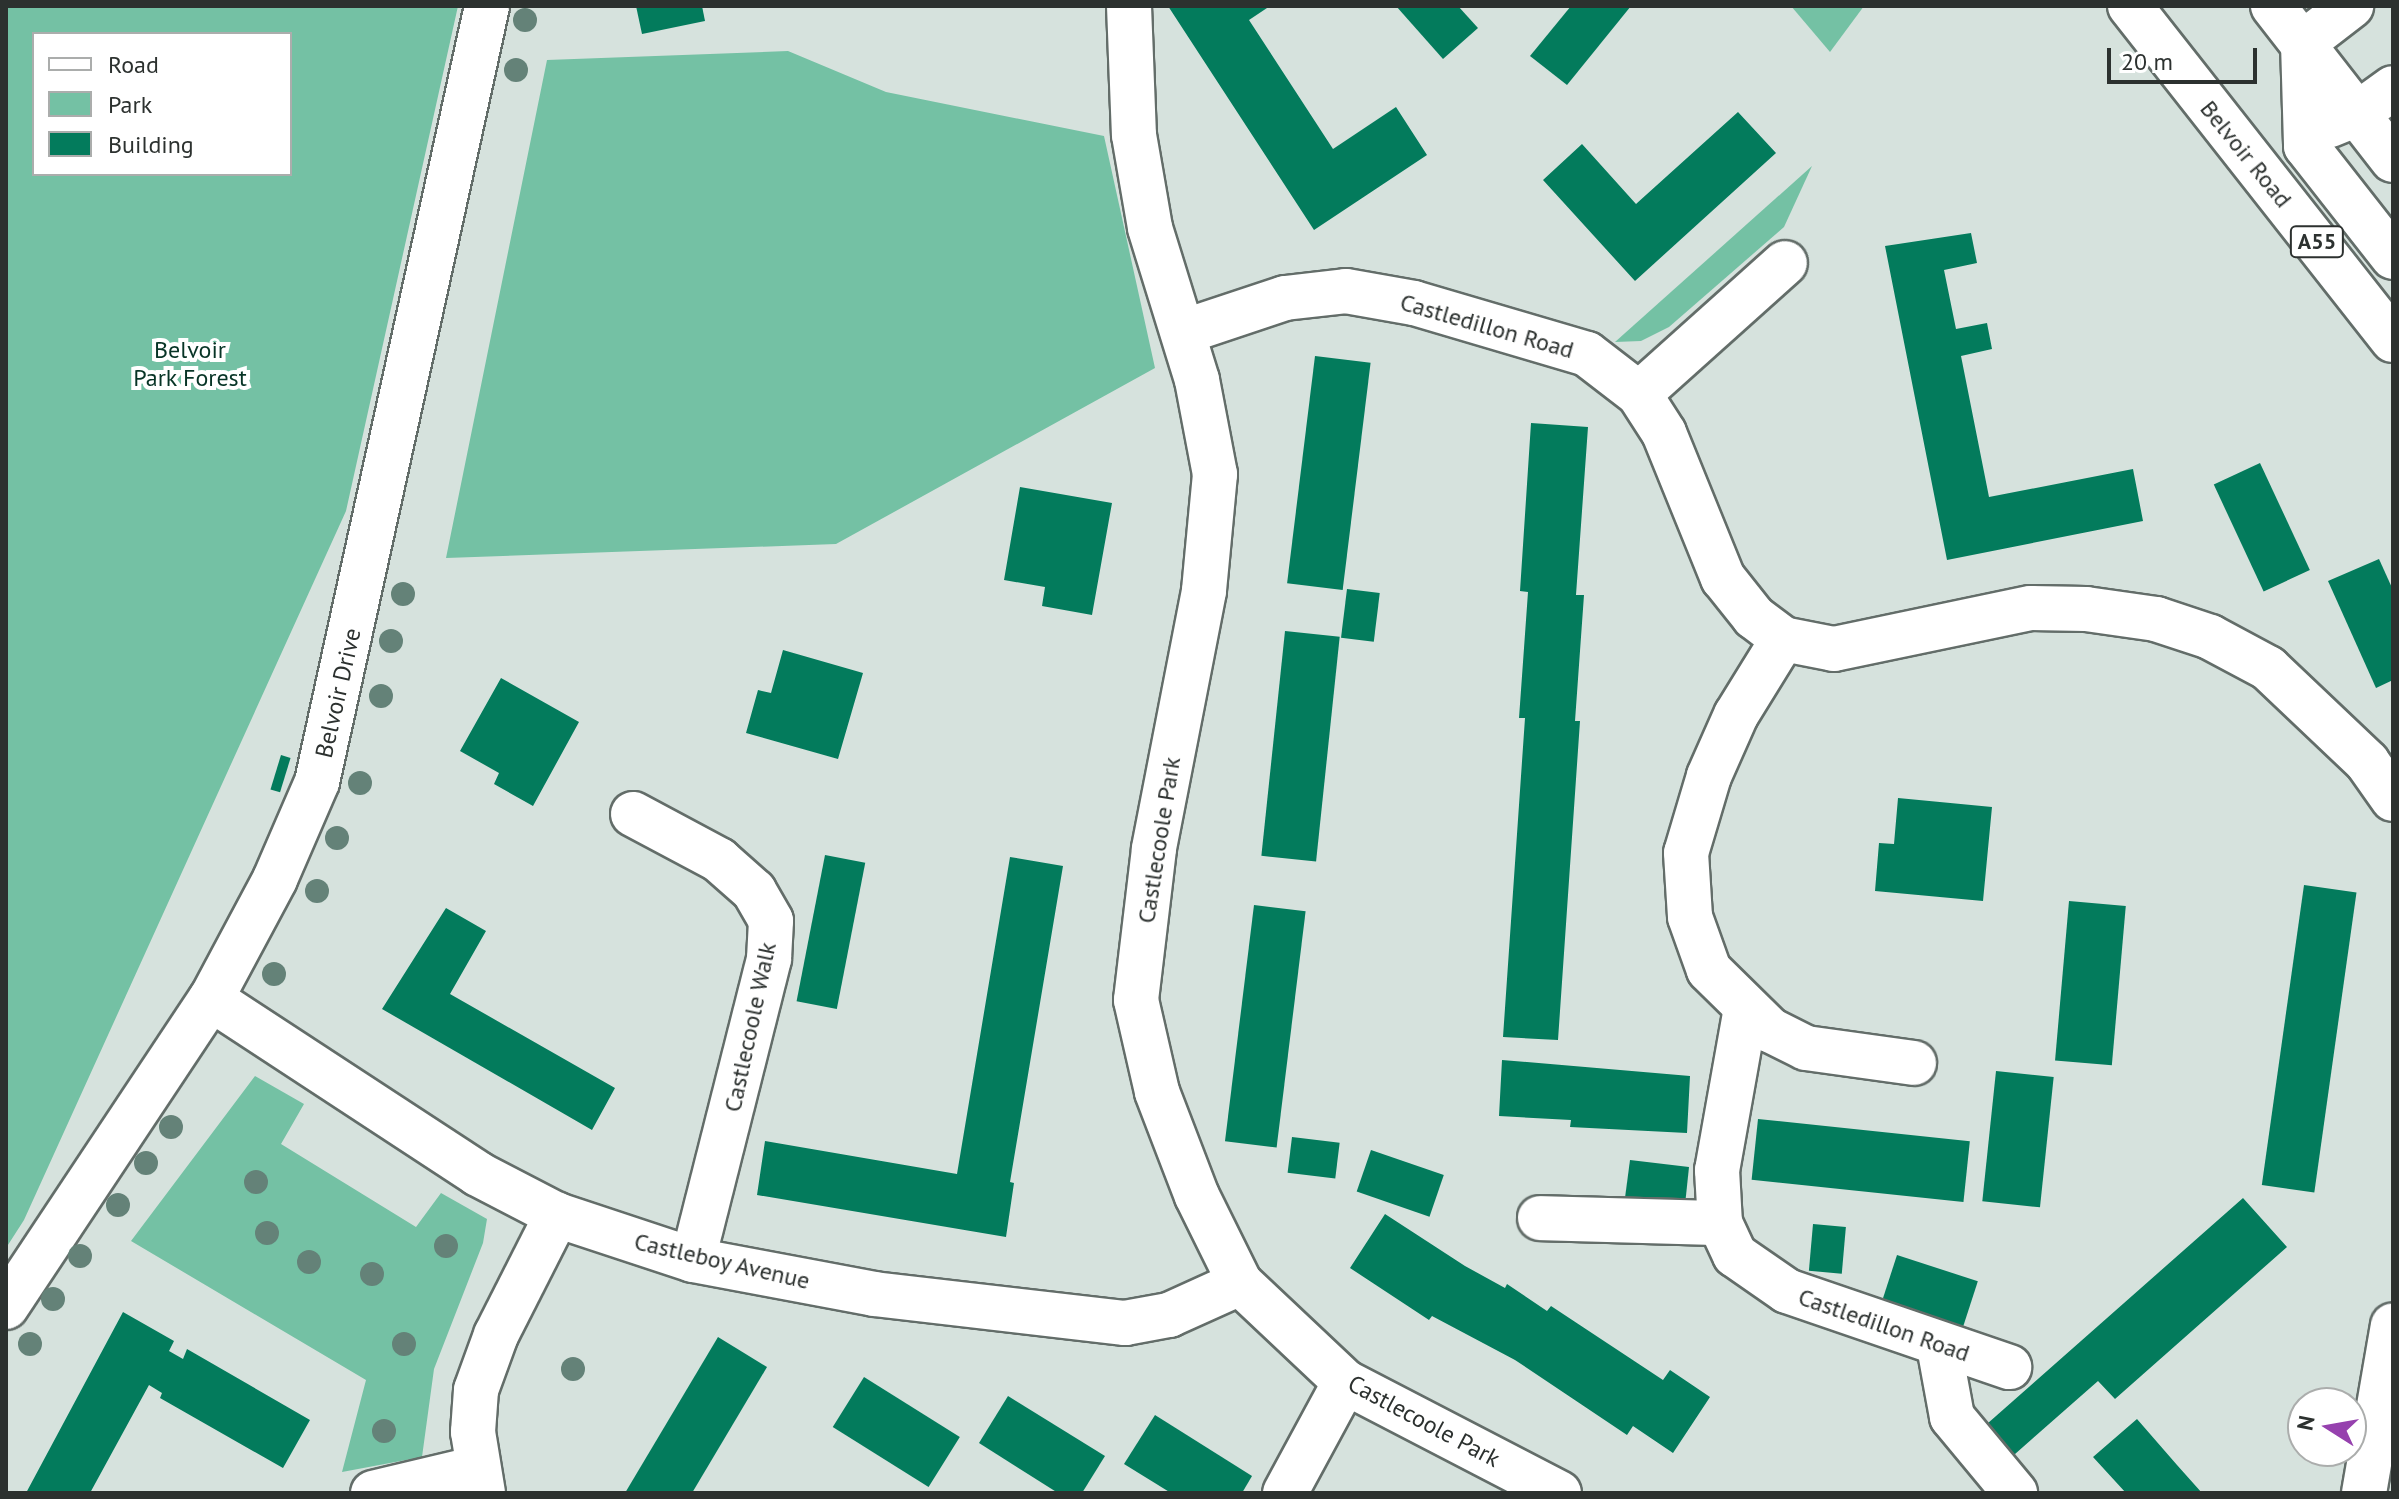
<!DOCTYPE html>
<style>
body{margin:0}
#map{position:relative;width:2399px;height:1499px;overflow:hidden;background:#d6e2dd;font-family:"PT Sans",sans-serif}
div>[style]{position:absolute}
.green>*{inset:0;background:#74c1a4}
.building>*{inset:0;background:#037b5c;transform-origin:0 0}
.roads{filter:drop-shadow(2px 0 #636d69) drop-shadow(-2px 0 #636d69) drop-shadow(0 2px #636d69) drop-shadow(0 -2px #636d69)}
.minor>*{height:44px;margin:-22px;padding:0 22px;transform-origin:22px;border-radius:22px;background:#fff}
.highway>*{height:44px;margin:-22px;padding:0 22px;transform-origin:22px;border-radius:22px;background:#fff}
.trees>*{width:24px;height:24px;margin:-12px;border-radius:50%;background:#648278}
span{translate:-50% -50%;white-space:nowrap;text-align:center;line-height:1.15;-webkit-text-stroke:8px #fff;paint-order:stroke}
.shield-label span{padding:2px 6px;background:#fff;border:2px solid;border-radius:6px;-webkit-text-stroke-width:0}
.shield-label{font-size:22px;color:#2c312f;font-weight:700}
.street-label{font-size:24px;color:#2c312f}
.park-label{font-size:24px;color:#073426}
.frame{position:absolute;inset:0;border:8px solid #2c312f;pointer-events:none}
.legend{position:absolute;left:32px;top:32px;width:260px;height:144px;box-sizing:border-box;background:#fff;border:2px solid #abadac;margin:0;padding:10px 14px;list-style:none;font-size:24px;color:#2c312f}
.legend li{display:flex;align-items:center;gap:16px;height:40px}
.legend b{width:40px;border:2px solid #abadac}
.north{position:absolute;left:2287px;top:1387px;width:80px;height:80px;box-sizing:border-box;background:#fff;border:2px solid #abadac;border-radius:50%;rotate:281deg;font-size:22px;font-weight:700;line-height:32px;text-align:center;color:#2c312f}
.north::after{content:'';display:block;margin:auto;width:28px;height:36px;background:#9641ae;clip-path:polygon(50% 0,100% 100%,50% 72%,0 100%)}
.scale{position:absolute;left:2107px;top:48px;width:150px;height:36px;box-sizing:border-box;border:4px solid #2c312f;border-top:0;padding-left:10px;font-size:24px;line-height:28px;white-space:nowrap;color:#2c312f;-webkit-text-stroke:6px #fff;paint-order:stroke}
</style>
<div id="map">
<div class="green">
<i style="clip-path:polygon(evenodd,6px 6px,458px 6px,346px 511px,24px 1220px,6px 1248px,6px 6px,34px 34px,290px 34px,290px 174px,34px 174px,34px 34px)"></i>
<i style="clip-path:polygon(1791px 6px,1864px 6px,1830px 52px)"></i>
<i style="clip-path:polygon(788px 51px,886px 92px,1104px 136px,1155px 368px,836px 544px,446px 558px,547px 60px)"></i>
<i style="clip-path:polygon(1812px 166px,1784px 227px,1669px 327px,1641px 341px,1615px 342px)"></i>
<i style="clip-path:polygon(255px 1076px,304px 1104px,281px 1144px,416px 1227px,441px 1193px,487px 1219px,483px 1243px,434px 1369px,422px 1457px,342px 1472px,366px 1380px,131px 1241px)"></i>
</div>
<div class="building">
<i style="clip-path:polygon(636px 6px,702px 6px,705px 21px,642px 34px)"></i>
<i style="clip-path:polygon(1168px 6px,1270px 6px,1249px 20px,1333px 149px,1396px 107px,1427px 155px,1314px 230px)"></i>
<i style="clip-path:polygon(1396px 6px,1458px 6px,1478px 28px,1443px 59px)"></i>
<i style="clip-path:polygon(1571px 6px,1631px 6px,1567px 85px,1530px 56px)"></i>
<i style="clip-path:polygon(1738px 112px,1776px 153px,1635px 281px,1543px 180px,1582px 144px,1636px 204px)"></i>
<i style="clip-path:polygon(1971px 233px,1977px 263px,1944px 270px,1956px 329px,1987px 323px,1992px 349px,1961px 356px,1989px 497px,2133px 469px,2143px 521px,1947px 560px,1885px 246px)"></i>
<i style="left:1315px;top:356px;width:56px;height:229px;rotate:7deg"></i>
<i style="clip-path:polygon(1531px 423px,1588px 427px,1576px 595px,1584px 595px,1575px 721px,1580px 721px,1558px 1040px,1503px 1037px,1525px 718px,1519px 718px,1528px 592px,1520px 591px)"></i>
<i style="left:2260px;top:463px;width:118px;height:51px;rotate:65deg"></i>
<i style="clip-path:polygon(1020px 487px,1112px 503px,1092px 615px,1042px 606px,1045px 587px,1004px 580px)"></i>
<i style="clip-path:polygon(2379px 559px,2393px 590px,2393px 680px,2376px 688px,2328px 581px)"></i>
<i style="left:1347px;top:589px;width:33px;height:49px;rotate:7deg"></i>
<i style="left:1285px;top:631px;width:55px;height:226px;rotate:6deg"></i>
<i style="clip-path:polygon(783px 650px,863px 673px,838px 759px,746px 733px,758px 690px,771px 693px)"></i>
<i style="clip-path:polygon(501px 678px,579px 722px,533px 806px,494px 784px,499px 773px,460px 751px)"></i>
<i style="left:281px;top:755px;width:10px;height:36px;rotate:17deg"></i>
<i style="clip-path:polygon(1898px 798px,1992px 807px,1983px 901px,1875px 891px,1879px 843px,1894px 844px)"></i>
<i style="left:825px;top:855px;width:41px;height:149px;rotate:11deg"></i>
<i style="clip-path:polygon(1010px 857px,1063px 866px,1010px 1182px,1014px 1183px,1006px 1237px,757px 1195px,765px 1141px,957px 1174px)"></i>
<i style="left:2304px;top:885px;width:53px;height:303px;rotate:8deg"></i>
<i style="left:2069px;top:901px;width:57px;height:160px;rotate:5deg"></i>
<i style="left:1254px;top:905px;width:52px;height:238px;rotate:7deg"></i>
<i style="clip-path:polygon(446px 908px,486px 931px,450px 994px,615px 1088px,592px 1130px,382px 1009px)"></i>
<i style="clip-path:polygon(1502px 1060px,1690px 1076px,1687px 1133px,1570px 1127px,1571px 1120px,1499px 1116px)"></i>
<i style="left:1996px;top:1071px;width:58px;height:131px;rotate:6deg"></i>
<i style="left:1758px;top:1119px;width:213px;height:61px;rotate:6deg"></i>
<i style="left:1292px;top:1137px;width:48px;height:36px;rotate:7deg"></i>
<i style="left:1371px;top:1150px;width:77px;height:44px;rotate:19deg"></i>
<i style="clip-path:polygon(1630px 1160px,1689px 1167px,1685px 1205px,1623px 1213px)"></i>
<i style="clip-path:polygon(2243px 1198px,2287px 1247px,2115px 1399px,2098px 1381px,2006px 1462px,1979px 1431px)"></i>
<i style="clip-path:polygon(1385px 1214px,1465px 1266px,1505px 1288px,1507px 1284px,1547px 1311px,1551px 1306px,1663px 1380px,1670px 1370px,1710px 1397px,1673px 1453px,1633px 1426px,1627px 1435px,1515px 1360px,1432px 1316px,1429px 1320px,1350px 1268px)"></i>
<i style="left:1813px;top:1224px;width:33px;height:47px;rotate:5deg"></i>
<i style="left:1897px;top:1255px;width:85px;height:48px;rotate:18deg"></i>
<i style="clip-path:polygon(123px 1312px,174px 1341px,169px 1351px,183px 1359px,187px 1349px,310px 1420px,283px 1468px,160px 1398px,162px 1393px,149px 1385px,90px 1493px,26px 1493px)"></i>
<i style="clip-path:polygon(718px 1337px,767px 1367px,692px 1493px,625px 1493px)"></i>
<i style="left:864px;top:1377px;width:113px;height:59px;rotate:32deg"></i>
<i style="clip-path:polygon(1008px 1396px,1105px 1456px,1082px 1493px,1058px 1493px,979px 1443px)"></i>
<i style="clip-path:polygon(1155px 1415px,1252px 1476px,1242px 1493px,1171px 1493px,1124px 1464px)"></i>
<i style="clip-path:polygon(2137px 1419px,2177px 1465px,2202px 1493px,2126px 1493px,2093px 1457px)"></i>
</div>
<div class="roads">
<div class="minor">
<i style="left:1129px;top:6px;width:129px;rotate:87.8deg"></i>
<i style="left:1134px;top:135px;width:94px;rotate:80.2deg"></i>
<i style="left:1150px;top:228px;width:159px;rotate:72.8deg"></i>
<i style="left:1197px;top:380px;width:96px;rotate:79.2deg"></i>
<i style="left:1215px;top:474px;width:118px;rotate:95.4deg"></i>
<i style="left:1204px;top:591px;width:263px;rotate:101deg"></i>
<i style="left:1154px;top:849px;width:152px;rotate:96.8deg"></i>
<i style="left:1136px;top:1000px;width:94px;rotate:77.1deg"></i>
<i style="left:1157px;top:1092px;width:111px;rotate:69deg"></i>
<i style="left:1197px;top:1196px;width:97px;rotate:63.7deg"></i>
<i style="left:1240px;top:1283px;width:144px;rotate:43.3deg"></i>
<i style="left:1345px;top:1382px;width:241px;rotate:27.4deg"></i>
<i style="left:1183px;top:332px;width:108px;rotate:-18.4deg"></i>
<i style="left:1285px;top:298px;width:61px;rotate:-6.5deg"></i>
<i style="left:1346px;top:291px;width:69px;rotate:10deg"></i>
<i style="left:1414px;top:303px;width:180px;rotate:16.4deg"></i>
<i style="left:1587px;top:354px;width:66px;rotate:37.6deg"></i>
<i style="left:1639px;top:394px;width:46px;rotate:57.3deg"></i>
<i style="left:1664px;top:433px;width:157px;rotate:67.9deg"></i>
<i style="left:1723px;top:578px;width:50px;rotate:51.5deg"></i>
<i style="left:1754px;top:617px;width:36px;rotate:37deg"></i>
<i style="left:1783px;top:639px;width:52px;rotate:11.1deg"></i>
<i style="left:1834px;top:649px;width:201px;rotate:-11.8deg"></i>
<i style="left:2031px;top:608px;width:55px;rotate:1deg"></i>
<i style="left:2086px;top:609px;width:71px;rotate:8.1deg"></i>
<i style="left:2156px;top:619px;width:57px;rotate:18.4deg"></i>
<i style="left:2210px;top:637px;width:66px;rotate:28.1deg"></i>
<i style="left:2268px;top:668px;width:137px;rotate:43.5deg"></i>
<i style="left:2367px;top:762px;width:45px;rotate:54.9deg"></i>
<i style="left:1639px;top:394px;width:196px;rotate:-41.9deg"></i>
<i style="left:1783px;top:639px;width:89px;rotate:121.7deg"></i>
<i style="left:1736px;top:715px;width:67px;rotate:113.9deg"></i>
<i style="left:1709px;top:776px;width:80px;rotate:106.6deg"></i>
<i style="left:1686px;top:853px;width:64px;rotate:86.4deg"></i>
<i style="left:1690px;top:917px;width:56px;rotate:70.3deg"></i>
<i style="left:1709px;top:970px;width:86px;rotate:44.5deg"></i>
<i style="left:1770px;top:1030px;width:40px;rotate:26.6deg"></i>
<i style="left:1806px;top:1048px;width:109px;rotate:7.9deg"></i>
<i style="left:633px;top:814px;width:98px;rotate:28.1deg"></i>
<i style="left:719px;top:860px;width:47px;rotate:41.5deg"></i>
<i style="left:754px;top:891px;width:34px;rotate:60deg"></i>
<i style="left:771px;top:921px;width:38px;rotate:93deg"></i>
<i style="left:769px;top:959px;width:310px;rotate:104.2deg"></i>
<i style="left:211px;top:999px;width:319px;rotate:33.2deg"></i>
<i style="left:478px;top:1174px;width:89px;rotate:27.4deg"></i>
<i style="left:557px;top:1215px;width:143px;rotate:18.3deg"></i>
<i style="left:693px;top:1260px;width:184px;rotate:10.6deg"></i>
<i style="left:874px;top:1294px;width:253px;rotate:6.6deg"></i>
<i style="left:1125px;top:1323px;width:45px;rotate:-10.3deg"></i>
<i style="left:1169px;top:1315px;width:78px;rotate:-24.3deg"></i>
<i style="left:1746px;top:1008px;width:165px;rotate:100.1deg"></i>
<i style="left:1717px;top:1170px;width:53px;rotate:86.8deg"></i>
<i style="left:1720px;top:1223px;width:35px;rotate:65deg"></i>
<i style="left:1735px;top:1255px;width:63px;rotate:34.7deg"></i>
<i style="left:1787px;top:1291px;width:235px;rotate:18.9deg"></i>
<i style="left:1540px;top:1218px;width:180px;rotate:1.6deg"></i>
<i style="left:6px;top:1307px;width:370px;rotate:-56.4deg"></i>
<i style="left:211px;top:999px;width:136px;rotate:-61.9deg"></i>
<i style="left:275px;top:879px;width:106px;rotate:-66.6deg"></i>
<i style="left:317px;top:782px;width:794px;rotate:-77.64deg"></i>
<i style="left:1939px;top:1346px;width:72px;rotate:79.6deg"></i>
<i style="left:1952px;top:1417px;width:99px;rotate:50.3deg"></i>
<i style="left:373px;top:1493px;width:108px;rotate:-13.4deg"></i>
<i style="left:483px;top:1493px;width:62px;rotate:-99.3deg"></i>
<i style="left:473px;top:1432px;width:42px;rotate:-85.9deg"></i>
<i style="left:476px;top:1390px;width:59px;rotate:-70deg"></i>
<i style="left:496px;top:1335px;width:135px;rotate:-63.1deg"></i>
<i style="left:1285px;top:1493px;width:126px;rotate:-61.6deg"></i>
<i style="left:2364px;top:1493px;width:170px;rotate:-80.2deg"></i>
</div>
<div class="highway">
<i style="left:2130px;top:6px;width:425px;rotate:51.8deg"></i>
<i style="left:2273px;top:6px;width:195px;rotate:52.1deg"></i>
<i style="left:2303px;top:43px;width:103px;rotate:88.3deg"></i>
<i style="left:2306px;top:146px;width:141px;rotate:51.9deg"></i>
<i style="left:2303px;top:43px;width:61px;rotate:-37.6deg"></i>
<i style="left:2330px;top:125px;width:29px;rotate:-22deg"></i>
<i style="left:2357px;top:114px;width:44px;rotate:-35.8deg"></i>
</div>
</div>
<div class="trees">
<i style="left:525px;top:20px"></i>
<i style="left:516px;top:70px"></i>
<i style="left:403px;top:594px"></i>
<i style="left:391px;top:641px"></i>
<i style="left:381px;top:696px"></i>
<i style="left:360px;top:783px"></i>
<i style="left:337px;top:838px"></i>
<i style="left:317px;top:891px"></i>
<i style="left:274px;top:974px"></i>
<i style="left:171px;top:1127px"></i>
<i style="left:146px;top:1163px"></i>
<i style="left:256px;top:1182px"></i>
<i style="left:118px;top:1205px"></i>
<i style="left:267px;top:1233px"></i>
<i style="left:446px;top:1246px"></i>
<i style="left:80px;top:1256px"></i>
<i style="left:309px;top:1262px"></i>
<i style="left:372px;top:1274px"></i>
<i style="left:53px;top:1299px"></i>
<i style="left:30px;top:1344px"></i>
<i style="left:404px;top:1344px"></i>
<i style="left:573px;top:1369px"></i>
<i style="left:384px;top:1431px"></i>
</div>
<div class="shield-label">
<span style="left:2317px;top:242px">A55</span>
</div>
<div class="street-label">
<span style="left:2246px;top:154px;rotate:51deg">Belvoir Road</span>
<span style="left:1487px;top:326px;rotate:16deg">Castledillon Road</span>
<span style="left:338px;top:693px;rotate:-77deg">Belvoir Drive</span>
<span style="left:1159px;top:840px;rotate:-81deg">Castlecoole Park</span>
<span style="left:750px;top:1027px;rotate:-78deg">Castlecoole Walk</span>
<span style="left:722px;top:1261px;rotate:13deg">Castleboy Avenue</span>
<span style="left:1884px;top:1325px;rotate:19deg">Castledillon Road</span>
<span style="left:1424px;top:1421px;rotate:28deg">Castlecoole Park</span>
</div>
<div class="park-label">
<span style="left:190px;top:364px">Belvoir<br>Park Forest</span>
</div>
<div class="frame"></div>
<ul class="legend">
<li><b style="height:10px;background:#fff"></b>Road</li>
<li><b style="height:22px;background:#74c1a4"></b>Park</li>
<li><b style="height:22px;background:#037b5c"></b>Building</li>
</ul>
<div class="north">N</div>
<div class="scale">20 m</div>
</div>
